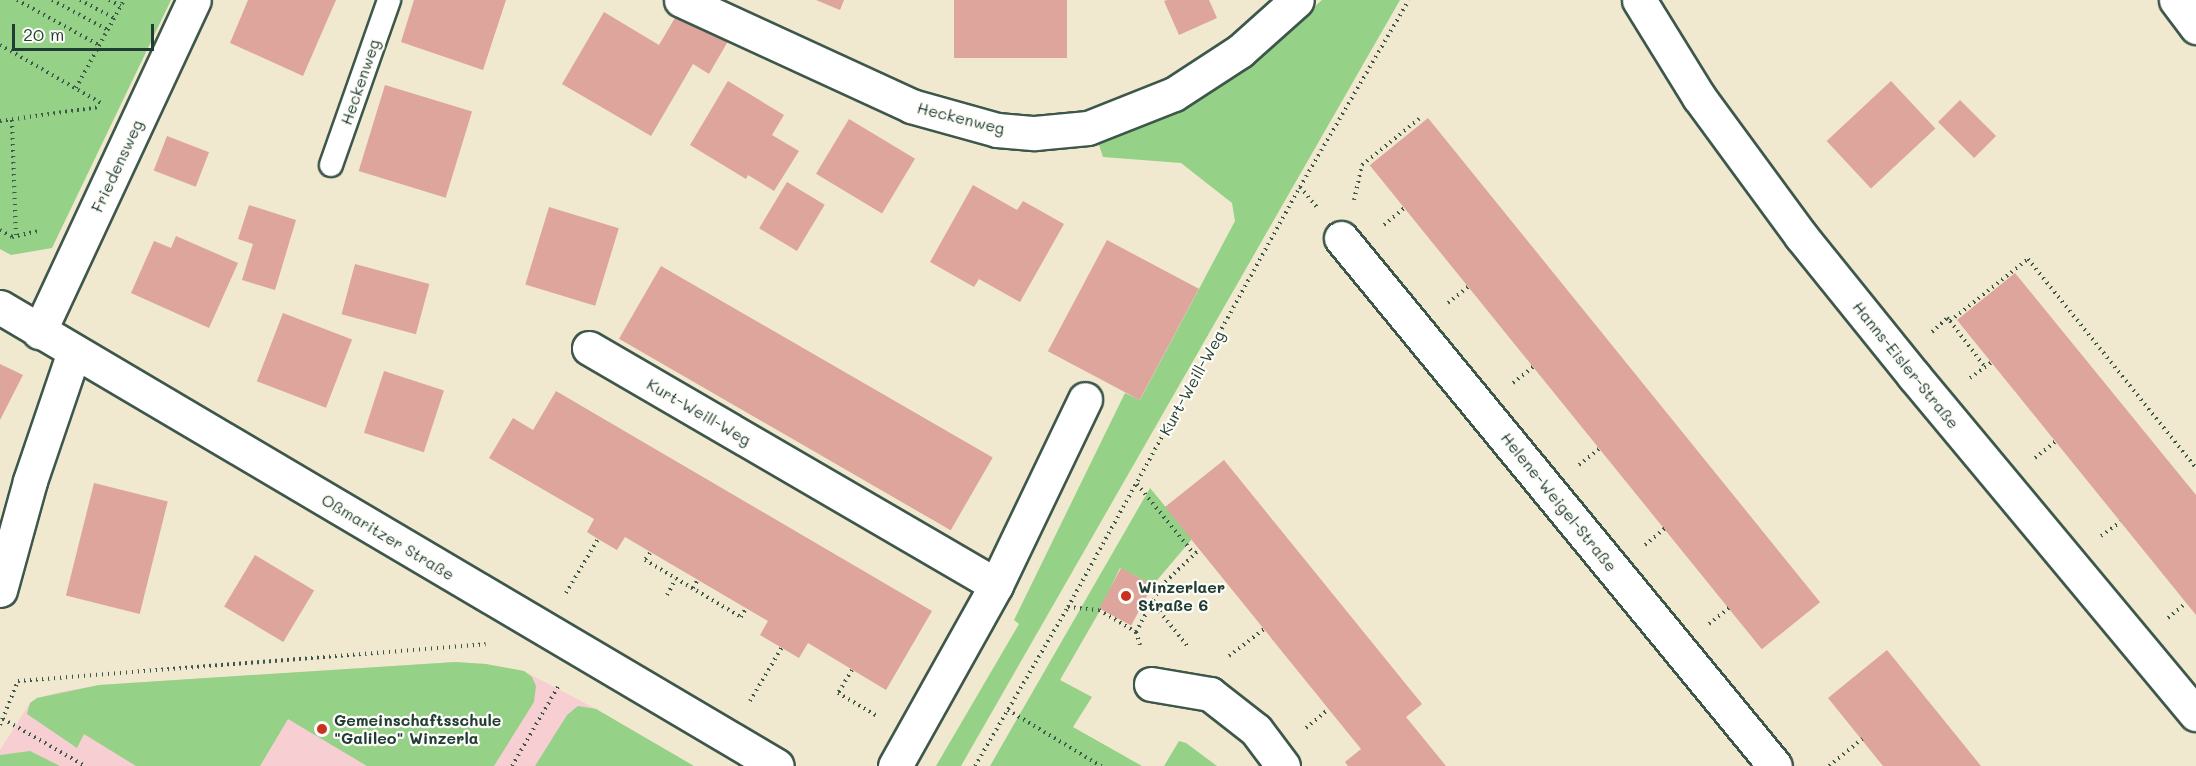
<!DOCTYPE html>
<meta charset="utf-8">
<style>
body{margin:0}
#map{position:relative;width:2196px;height:766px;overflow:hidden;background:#f0e9cf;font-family:Mali,sans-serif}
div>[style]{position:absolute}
.built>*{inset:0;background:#f7cfd2}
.green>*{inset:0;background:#95d186}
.building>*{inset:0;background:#dda59c;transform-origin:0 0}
.path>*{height:4px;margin-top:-2px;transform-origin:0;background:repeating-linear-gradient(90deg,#3e574b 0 1.5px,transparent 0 6px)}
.roads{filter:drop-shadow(2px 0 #3e574b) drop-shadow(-2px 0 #3e574b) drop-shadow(0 2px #3e574b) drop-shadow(0 -2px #3e574b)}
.lane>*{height:22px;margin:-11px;padding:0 11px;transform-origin:11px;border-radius:11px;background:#fff}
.street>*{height:33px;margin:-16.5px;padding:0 16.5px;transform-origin:16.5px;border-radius:16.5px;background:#fff}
.dots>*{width:16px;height:16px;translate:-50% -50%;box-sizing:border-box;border:3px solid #fdfcf7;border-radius:50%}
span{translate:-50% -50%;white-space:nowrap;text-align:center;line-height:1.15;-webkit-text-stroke:4.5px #fdfcf7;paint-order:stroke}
.street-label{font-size:16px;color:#1f3d34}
.poi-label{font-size:16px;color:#1f3d34;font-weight:700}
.left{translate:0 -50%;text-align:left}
.scale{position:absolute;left:12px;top:24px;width:142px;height:27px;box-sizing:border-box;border:3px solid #1f3d34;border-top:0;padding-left:8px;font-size:18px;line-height:21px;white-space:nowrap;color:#1f3d34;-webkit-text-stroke:4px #fdfcf7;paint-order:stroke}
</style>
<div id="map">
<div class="built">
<i style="clip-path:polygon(455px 662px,486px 664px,524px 671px,596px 709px,694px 766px,0 766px,0 750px,30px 703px,37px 698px,60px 692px,99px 685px)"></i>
</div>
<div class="green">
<i style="clip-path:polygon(0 0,171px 0,52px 248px,11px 255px,0 249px)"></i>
<i style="clip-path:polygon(1322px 0,1400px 0,961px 766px,936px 766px,1019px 624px,1014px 620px,1125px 393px,1140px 400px,1235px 221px,1232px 203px,1181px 163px,1103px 157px,1098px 142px,1106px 134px,1251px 63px)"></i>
<i style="clip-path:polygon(1150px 488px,1192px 539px,1153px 585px,1120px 568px,1098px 614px,1060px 680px,1092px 697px,1073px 727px,1142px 766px,990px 766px)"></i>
<i style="clip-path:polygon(455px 662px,486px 664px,524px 671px,532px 677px,536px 686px,534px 702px,494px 766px,367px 766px,288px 719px,260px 766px,136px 766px,84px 734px,77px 748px,27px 714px,30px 703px,37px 698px,99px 685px)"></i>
<i style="clip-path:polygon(578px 706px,596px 709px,694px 766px,535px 766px,567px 715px)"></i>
<i style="clip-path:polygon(1179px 741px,1186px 743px,1217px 766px,1164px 766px)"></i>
<i style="clip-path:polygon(30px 751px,60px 766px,0 766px,0 755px)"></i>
</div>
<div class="building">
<i style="clip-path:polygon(248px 0,336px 0,303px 76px,230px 43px)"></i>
<i style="clip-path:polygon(414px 0,506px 0,483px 70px,401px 42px)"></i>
<i style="clip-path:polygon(816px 0,844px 0,840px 10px)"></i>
<i style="left:954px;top:0;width:113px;height:58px"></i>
<i style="clip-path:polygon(1167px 0,1209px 0,1217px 18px,1179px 35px,1164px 1px)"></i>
<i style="clip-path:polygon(604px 12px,659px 45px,676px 16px,731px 36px,709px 74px,693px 64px,651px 136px,562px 84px)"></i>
<i style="clip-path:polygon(728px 81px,784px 115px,772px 135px,799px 151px,774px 191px,748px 175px,746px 179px,690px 145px)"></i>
<i style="left:1891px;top:81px;width:65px;height:88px;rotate:47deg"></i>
<i style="left:385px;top:85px;width:91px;height:90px;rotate:17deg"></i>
<i style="left:1960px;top:100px;width:51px;height:31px;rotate:45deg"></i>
<i style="left:1428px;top:118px;width:623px;height:75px;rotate:51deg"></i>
<i style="left:849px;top:119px;width:77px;height:64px;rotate:31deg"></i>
<i style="left:167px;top:136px;width:45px;height:37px;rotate:21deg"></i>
<i style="left:787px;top:182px;width:44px;height:54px;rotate:31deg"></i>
<i style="clip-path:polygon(973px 185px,1017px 210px,1023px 201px,1064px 224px,1020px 302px,979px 279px,974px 287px,930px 262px)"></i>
<i style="clip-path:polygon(249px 205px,296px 220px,275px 290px,242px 280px,253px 244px,238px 239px)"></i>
<i style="left:549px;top:207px;width:73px;height:81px;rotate:17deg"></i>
<i style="clip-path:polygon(176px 236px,238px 263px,209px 328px,131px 293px,154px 241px,171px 248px)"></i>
<i style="left:1107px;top:240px;width:104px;height:126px;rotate:28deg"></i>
<i style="left:355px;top:264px;width:77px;height:52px;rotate:15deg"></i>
<i style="left:661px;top:266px;width:383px;height:84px;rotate:30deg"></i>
<i style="clip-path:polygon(2015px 273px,2196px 495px,2196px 615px,1957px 320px)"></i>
<i style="left:283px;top:313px;width:74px;height:73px;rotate:21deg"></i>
<i style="clip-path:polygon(0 364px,23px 375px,0 420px)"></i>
<i style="left:384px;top:371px;width:63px;height:65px;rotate:18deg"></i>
<i style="clip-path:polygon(556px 391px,932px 611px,886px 690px,808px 643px,799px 658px,760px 635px,768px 621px,625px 537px,617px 550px,598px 539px,587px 532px,594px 519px,489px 458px,513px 418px,533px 430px)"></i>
<i style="clip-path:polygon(1224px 460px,1422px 704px,1406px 717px,1446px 766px,1348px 766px,1345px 762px,1361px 749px,1165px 507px)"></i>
<i style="left:94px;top:483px;width:76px;height:116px;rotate:14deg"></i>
<i style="left:255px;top:555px;width:69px;height:60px;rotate:31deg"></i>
<i style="left:1121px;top:568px;width:36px;height:46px;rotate:28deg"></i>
<i style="clip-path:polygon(1887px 650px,1981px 766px,1883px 766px,1828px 698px)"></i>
</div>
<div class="path">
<i style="left:17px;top:0;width:94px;rotate:28.8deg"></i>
<i style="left:52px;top:0;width:64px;rotate:28.2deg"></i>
<i style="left:80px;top:0;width:38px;rotate:28deg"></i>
<i style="left:109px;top:0;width:13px;rotate:27deg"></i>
<i style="left:0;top:45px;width:116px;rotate:29.9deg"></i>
<i style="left:76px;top:88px;width:100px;rotate:-61.4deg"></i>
<i style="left:12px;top:120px;width:116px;rotate:88deg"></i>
<i style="left:0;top:121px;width:100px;rotate:-8deg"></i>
<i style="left:1300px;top:187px;width:26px;rotate:50deg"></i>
<i style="left:1354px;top:200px;width:36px;rotate:-77deg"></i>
<i style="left:1362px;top:165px;width:75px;rotate:-39deg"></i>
<i style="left:1384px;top:225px;width:26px;rotate:-40deg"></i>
<i style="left:0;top:230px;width:14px;rotate:30deg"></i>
<i style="left:12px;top:237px;width:28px;rotate:-13deg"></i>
<i style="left:1448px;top:303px;width:26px;rotate:-39deg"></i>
<i style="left:1950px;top:321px;width:58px;rotate:52.7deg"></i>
<i style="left:1932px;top:332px;width:21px;rotate:-43deg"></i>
<i style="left:1947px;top:318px;width:4px;rotate:45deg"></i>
<i style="left:1950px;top:321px;width:100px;rotate:-38.5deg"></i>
<i style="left:2028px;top:259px;width:268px;rotate:51.2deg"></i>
<i style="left:1970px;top:378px;width:26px;rotate:-36deg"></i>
<i style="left:1513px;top:383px;width:26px;rotate:-39deg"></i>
<i style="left:2035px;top:458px;width:26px;rotate:-39deg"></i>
<i style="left:1579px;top:465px;width:27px;rotate:-39deg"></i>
<i style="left:1137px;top:484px;width:90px;rotate:50.8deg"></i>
<i style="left:2101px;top:536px;width:24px;rotate:-36deg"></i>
<i style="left:1645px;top:545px;width:26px;rotate:-40deg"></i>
<i style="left:650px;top:553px;width:9px;rotate:126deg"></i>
<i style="left:645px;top:560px;width:112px;rotate:30.7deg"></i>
<i style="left:741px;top:617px;width:10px;rotate:-61deg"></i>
<i style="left:693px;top:588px;width:10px;rotate:-61deg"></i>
<i style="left:566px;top:593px;width:63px;rotate:-59.3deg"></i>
<i style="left:667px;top:595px;width:18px;rotate:-61deg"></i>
<i style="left:1152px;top:602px;width:59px;rotate:51.2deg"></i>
<i style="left:1068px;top:607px;width:31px;rotate:6deg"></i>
<i style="left:1099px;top:610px;width:43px;rotate:30.7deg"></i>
<i style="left:2168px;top:618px;width:23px;rotate:-40deg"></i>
<i style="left:1709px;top:624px;width:27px;rotate:-39deg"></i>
<i style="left:1140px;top:645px;width:14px;rotate:-107deg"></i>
<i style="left:1136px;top:632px;width:52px;rotate:-61.5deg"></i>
<i style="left:1161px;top:586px;width:54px;rotate:-43.5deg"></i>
<i style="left:1229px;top:656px;width:44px;rotate:-37.6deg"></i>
<i style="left:852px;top:670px;width:27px;rotate:121deg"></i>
<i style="left:838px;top:693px;width:45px;rotate:30.5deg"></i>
<i style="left:750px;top:701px;width:63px;rotate:-59.3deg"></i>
<i style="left:1008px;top:710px;width:109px;rotate:31.1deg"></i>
<i style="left:3px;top:719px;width:95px;rotate:29.8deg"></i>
<i style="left:0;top:725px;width:48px;rotate:-67.8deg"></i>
<i style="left:18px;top:681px;width:469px;rotate:-4.5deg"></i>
<i style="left:1306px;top:728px;width:30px;rotate:-40deg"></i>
<i style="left:512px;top:766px;width:94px;rotate:-59.9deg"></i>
<i style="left:975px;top:766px;width:184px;rotate:-59.7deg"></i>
<i style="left:1068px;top:607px;width:480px;rotate:-61.1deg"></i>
<i style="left:1300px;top:187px;width:216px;rotate:-59.8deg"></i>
<i style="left:1829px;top:766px;width:43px;rotate:-39.3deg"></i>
</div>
<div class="roads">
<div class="lane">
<i style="left:331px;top:165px;width:175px;rotate:-70.6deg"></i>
</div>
<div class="street">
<i style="left:681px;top:0;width:253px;rotate:24.7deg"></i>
<i style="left:911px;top:106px;width:89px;rotate:15.6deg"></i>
<i style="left:997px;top:130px;width:38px;rotate:5deg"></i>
<i style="left:1035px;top:133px;width:53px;rotate:-5.4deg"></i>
<i style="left:1088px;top:128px;width:92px;rotate:-21.6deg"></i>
<i style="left:1174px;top:94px;width:79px;rotate:-33.1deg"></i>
<i style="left:1240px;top:51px;width:76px;rotate:-41.8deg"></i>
<i style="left:1639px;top:0;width:114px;rotate:58.3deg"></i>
<i style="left:1699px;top:97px;width:172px;rotate:53.7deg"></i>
<i style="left:1801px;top:236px;width:180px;rotate:51.1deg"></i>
<i style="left:1914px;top:376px;width:440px;rotate:50.2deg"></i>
<i style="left:2176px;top:0;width:34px;rotate:53deg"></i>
<i style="left:1341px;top:238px;width:683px;rotate:50.58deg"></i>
<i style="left:0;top:307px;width:902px;rotate:30.57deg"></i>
<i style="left:39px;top:332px;width:366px;rotate:-65deg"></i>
<i style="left:589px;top:348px;width:471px;rotate:30.2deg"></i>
<i style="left:0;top:590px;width:113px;rotate:-74.6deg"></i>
<i style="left:30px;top:481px;width:136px;rotate:-71.2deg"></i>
<i style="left:1151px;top:684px;width:60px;rotate:9.6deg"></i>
<i style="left:1210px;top:694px;width:58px;rotate:38deg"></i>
<i style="left:1256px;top:730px;width:45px;rotate:53.1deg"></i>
<i style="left:895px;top:766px;width:207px;rotate:-60.8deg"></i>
<i style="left:996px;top:585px;width:206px;rotate:-64.4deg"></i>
</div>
</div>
<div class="dots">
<i style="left:1126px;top:596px;background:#c8321e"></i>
<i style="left:322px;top:729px;background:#c8321e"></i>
</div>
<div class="street-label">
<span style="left:360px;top:82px;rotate:-71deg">Heckenweg</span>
<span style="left:961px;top:118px;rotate:14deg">Heckenweg</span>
<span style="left:117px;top:166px;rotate:-65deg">Friedensweg</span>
<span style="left:1906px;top:365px;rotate:51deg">Hanns-Eisler-Straße</span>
<span style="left:1192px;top:383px;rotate:-61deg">Kurt-Weill-Weg</span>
<span style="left:699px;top:412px;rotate:30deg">Kurt-Weill-Weg</span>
<span style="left:1559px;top:502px;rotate:51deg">Helene-Weigel-Straße</span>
<span style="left:388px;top:537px;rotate:31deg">Oßmaritzer Straße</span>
</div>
<div class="poi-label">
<span class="left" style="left:1138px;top:596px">Winzerlaer<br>Straße 6</span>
<span class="left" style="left:334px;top:729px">Gemeinschaftsschule<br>"Galileo" Winzerla</span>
</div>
<div class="scale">20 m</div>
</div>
